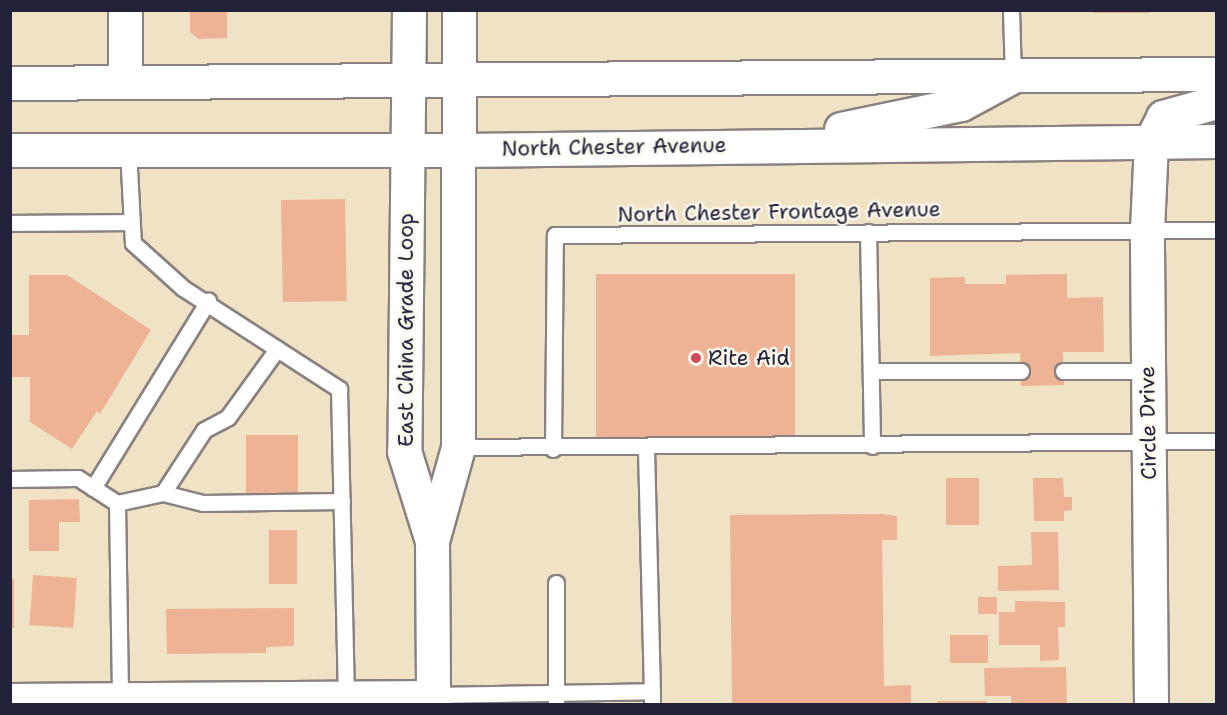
<!DOCTYPE html>
<style>
body{margin:0}
#map{position:relative;width:1227px;height:715px;overflow:hidden;background:#f0e2c5;font-family:"Shantell Sans",sans-serif}
div>[style]{position:absolute}
.building>*{inset:0;background:#eeb395;transform-origin:0 0}
.roads{filter:drop-shadow(2px 0 #898280) drop-shadow(-2px 0 #898280) drop-shadow(0 2px #898280) drop-shadow(0 -2px #898280)}
.lane>*{height:15px;margin:-7.5px;padding:0 7.5px;transform-origin:7.5px;border-radius:7.5px;background:#fff}
.street>*{height:28px;margin:-14px;padding:0 14px;transform-origin:14px;border-radius:14px;background:#fff}
.secondary>*{height:33px;margin:-16.5px;padding:0 16.5px;transform-origin:16.5px;border-radius:16.5px;background:#fff}
.dots>*{width:16px;height:16px;translate:-50% -50%;box-sizing:border-box;border:3px solid #fbf7ec;border-radius:50%}
span{translate:-50% -50%;white-space:nowrap;text-align:center;line-height:1.15;-webkit-text-stroke:5px #fbf7ec;paint-order:stroke}
.street-label{font-size:21px;color:#22223b}
.poi-label{font-size:21px;color:#22223b}
.left{translate:0 -50%;text-align:left}
.frame{position:absolute;inset:0;border:12px solid #22223b;pointer-events:none}
</style>
<div id="map">
<div class="building">
<i style="clip-path:polygon(190px 10px,227px 10px,227px 38px,199px 39px,190px 32px)"></i>
<i style="left:1093px;top:10px;width:57px;height:3px"></i>
<i style="left:345px;top:199px;width:102px;height:64px;rotate:89deg"></i>
<i style="left:795px;top:274px;width:166px;height:199px;rotate:90deg"></i>
<i style="clip-path:polygon(1067px 274px,1067px 298px,1103px 297px,1104px 352px,1063px 352px,1064px 385px,1021px 386px,1020px 353px,930px 356px,930px 278px,965px 277px,965px 284px,1006px 284px,1006px 275px)"></i>
<i style="clip-path:polygon(29px 275px,67px 275px,151px 330px,100px 414px,97px 411px,72px 449px,30px 422px,30px 377px,10px 377px,10px 335px,29px 335px)"></i>
<i style="left:246px;top:435px;width:52px;height:59px"></i>
<i style="left:946px;top:478px;width:33px;height:47px"></i>
<i style="clip-path:polygon(1033px 478px,1063px 478px,1064px 497px,1072px 497px,1072px 510px,1064px 511px,1064px 521px,1034px 521px)"></i>
<i style="clip-path:polygon(79px 499px,80px 522px,59px 522px,59px 551px,29px 551px,29px 500px)"></i>
<i style="clip-path:polygon(882px 514px,897px 516px,897px 540px,882px 540px,884px 686px,911px 685px,911px 704px,732px 704px,730px 515px)"></i>
<i style="left:269px;top:530px;width:28px;height:54px"></i>
<i style="clip-path:polygon(1031px 532px,1058px 532px,1059px 590px,998px 591px,998px 566px,1032px 565px)"></i>
<i style="left:33px;top:575px;width:44px;height:50px;rotate:4deg"></i>
<i style="left:10px;top:579px;width:4px;height:49px"></i>
<i style="left:997px;top:597px;width:17px;height:19px;rotate:90deg"></i>
<i style="clip-path:polygon(1015px 601px,1065px 602px,1065px 627px,1058px 627px,1059px 660px,1040px 661px,1040px 645px,999px 645px,999px 612px,1015px 612px)"></i>
<i style="clip-path:polygon(294px 608px,294px 646px,266px 647px,266px 653px,167px 654px,166px 609px)"></i>
<i style="left:988px;top:635px;width:28px;height:38px;rotate:90deg"></i>
<i style="clip-path:polygon(1066px 667px,1067px 704px,1011px 704px,1011px 696px,985px 696px,984px 668px)"></i>
<i style="left:937px;top:701px;width:50px;height:3px"></i>
</div>
<div class="roads">
<div class="lane">
<i style="left:1011px;top:10px;width:66px;rotate:88.3deg"></i>
<i style="left:128px;top:149px;width:94px;rotate:87deg"></i>
<i style="left:133px;top:243px;width:67px;rotate:42deg"></i>
<i style="left:183px;top:288px;width:186px;rotate:32.9deg"></i>
<i style="left:339px;top:389px;width:313px;rotate:88.7deg"></i>
<i style="left:10px;top:223px;width:121px;rotate:-0.5deg"></i>
<i style="left:868px;top:232px;width:214px;rotate:88.9deg"></i>
<i style="left:871px;top:371px;width:150px"></i>
<i style="left:1063px;top:371px;width:85px"></i>
<i style="left:458px;top:447px;width:758px;rotate:-0.45deg"></i>
<i style="left:646px;top:448px;width:243px;rotate:88.6deg"></i>
<i style="left:553px;top:449px;width:214px;rotate:-89.5deg"></i>
<i style="left:555px;top:235px;width:661px;rotate:-0.43deg"></i>
<i style="left:10px;top:479px;width:68px;rotate:-0.8deg"></i>
<i style="left:78px;top:478px;width:46px;rotate:32.7deg"></i>
<i style="left:117px;top:503px;width:199px;rotate:89.1deg"></i>
<i style="left:93px;top:488px;width:220px;rotate:-58.4deg"></i>
<i style="left:163px;top:493px;width:41px;rotate:14deg"></i>
<i style="left:203px;top:503px;width:139px;rotate:-0.8deg"></i>
<i style="left:117px;top:503px;width:47px;rotate:-12.3deg"></i>
<i style="left:163px;top:493px;width:75px;rotate:-56.9deg"></i>
<i style="left:204px;top:430px;width:27px;rotate:-28deg"></i>
<i style="left:228px;top:417px;width:84px;rotate:-54.2deg"></i>
<i style="left:556px;top:583px;width:121px;rotate:90deg"></i>
<i style="left:433px;top:695px;width:219px;rotate:-1deg"></i>
<i style="left:652px;top:691px;width:13px;rotate:90deg"></i>
</div>
<div class="street">
<i style="left:10px;top:698px;width:423px;rotate:-0.4deg"></i>
</div>
<div class="secondary">
<i style="left:409px;top:10px;width:441px;rotate:90.6deg"></i>
<i style="left:404px;top:451px;width:94px;rotate:72.7deg"></i>
<i style="left:432px;top:541px;width:163px;rotate:89.6deg"></i>
<i style="left:125px;top:82px;width:72px;rotate:-90deg"></i>
<i style="left:10px;top:83px;width:1206px;rotate:-0.43deg"></i>
<i style="left:841px;top:129px;width:123px;rotate:-11.8deg"></i>
<i style="left:961px;top:104px;width:57px;rotate:-28.4deg"></i>
<i style="left:10px;top:150px;width:449px"></i>
<i style="left:459px;top:150px;width:757px;rotate:-0.68deg"></i>
<i style="left:432px;top:541px;width:98px;rotate:-74.5deg"></i>
<i style="left:458px;top:447px;width:437px;rotate:-89.9deg"></i>
<i style="left:1151px;top:704px;width:474px;rotate:-90.5deg"></i>
<i style="left:1147px;top:230px;width:89px;rotate:-87.4deg"></i>
<i style="left:1151px;top:141px;width:27px;rotate:-63deg"></i>
<i style="left:1163px;top:117px;width:55px;rotate:-15.8deg"></i>
</div>
</div>
<div class="dots">
<i style="left:696px;top:358px;background:#d1495b"></i>
</div>
<div class="street-label">
<span style="left:614px;top:147px;rotate:-1deg">North Chester Avenue</span>
<span style="left:779px;top:212px;rotate:-1deg">North Chester Frontage Avenue</span>
<span style="left:406px;top:330px;rotate:-90deg">East China Grade Loop</span>
<span style="left:1148px;top:423px;rotate:-91deg">Circle Drive</span>
</div>
<div class="poi-label">
<span class="left" style="left:708px;top:358px">Rite Aid</span>
</div>
<div class="frame"></div>
</div>
